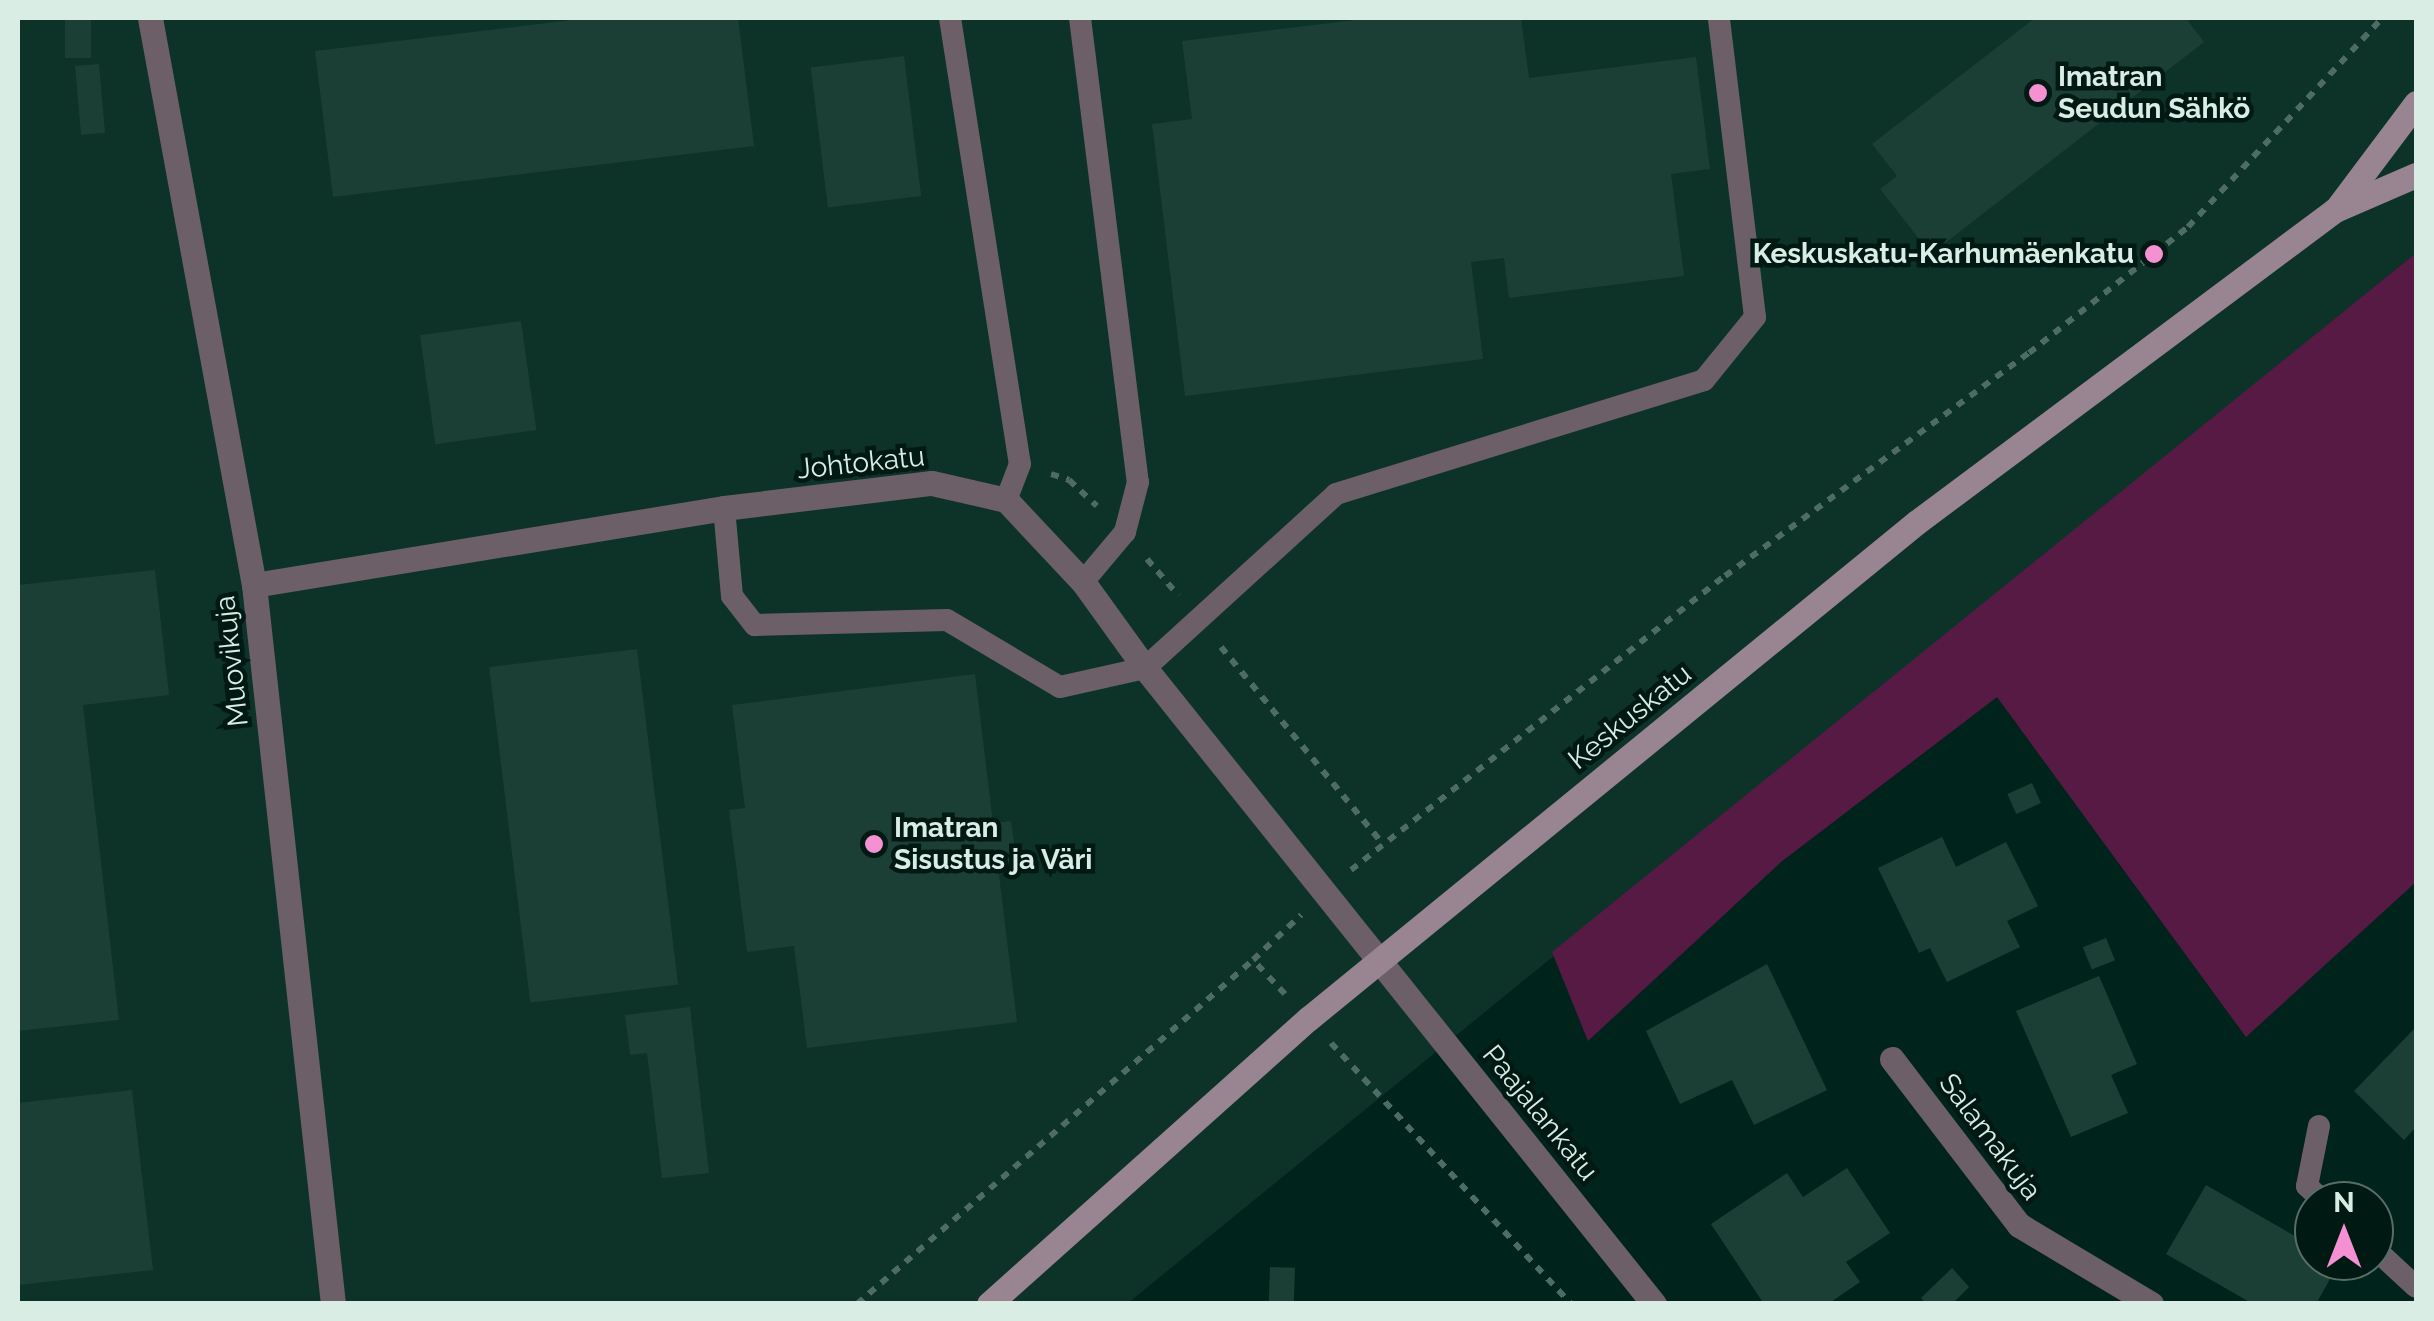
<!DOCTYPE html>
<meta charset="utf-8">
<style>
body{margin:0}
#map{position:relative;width:2434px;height:1321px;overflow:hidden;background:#00241b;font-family:Raleway,sans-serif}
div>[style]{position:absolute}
.built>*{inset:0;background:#0d3228}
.green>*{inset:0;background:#561a44}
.building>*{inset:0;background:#1c3f35;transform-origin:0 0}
.path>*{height:6px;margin-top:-3px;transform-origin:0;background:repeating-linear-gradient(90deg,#4e6c63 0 8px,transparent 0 16px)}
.lane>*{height:22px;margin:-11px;padding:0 11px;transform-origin:11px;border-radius:11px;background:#6c5f67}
.street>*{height:25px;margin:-12.5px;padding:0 12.5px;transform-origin:12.5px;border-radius:12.5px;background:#6c5f67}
.secondary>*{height:25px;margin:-12.5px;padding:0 12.5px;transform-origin:12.5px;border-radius:12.5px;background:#998491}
.dots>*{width:28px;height:28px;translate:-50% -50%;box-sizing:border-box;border:5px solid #001912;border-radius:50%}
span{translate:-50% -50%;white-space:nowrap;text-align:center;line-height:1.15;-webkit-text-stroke:9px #001912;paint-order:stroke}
.poi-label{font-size:28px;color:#d9ede5;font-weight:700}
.left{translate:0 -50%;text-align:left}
.right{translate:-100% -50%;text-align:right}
.street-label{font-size:28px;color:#d9ede5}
.frame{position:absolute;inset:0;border:20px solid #d9ede5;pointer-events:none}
.north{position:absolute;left:2294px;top:1181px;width:100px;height:100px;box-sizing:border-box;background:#001912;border:2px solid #576e66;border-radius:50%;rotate:0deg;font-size:28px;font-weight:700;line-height:40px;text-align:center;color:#d9ede5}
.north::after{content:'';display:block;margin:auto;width:35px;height:45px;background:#f591d2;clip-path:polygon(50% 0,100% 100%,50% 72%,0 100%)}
</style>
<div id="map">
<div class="built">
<i style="clip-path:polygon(18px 18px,2416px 18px,2416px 253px,1128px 1303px,18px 1303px)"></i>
</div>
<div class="green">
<i style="clip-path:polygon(2416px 253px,2416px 882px,2246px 1037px,1997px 697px,1781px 862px,1588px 1041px,1552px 952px)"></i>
</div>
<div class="building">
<i style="left:65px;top:18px;width:26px;height:40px"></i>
<i style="clip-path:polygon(588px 18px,738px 18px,754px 146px,333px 197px,315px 51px)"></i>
<i style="clip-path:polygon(1372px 18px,1521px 18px,1529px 78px,1696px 57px,1710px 169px,1671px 174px,1684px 276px,1509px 298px,1504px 258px,1471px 262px,1483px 359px,1185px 396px,1152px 124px,1192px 119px,1182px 41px)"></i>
<i style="clip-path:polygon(2035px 18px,2193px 18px,2188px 21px,2204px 42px,1931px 254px,1880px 189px,1897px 176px,1872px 144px)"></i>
<i style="left:904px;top:56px;width:141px;height:94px;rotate:83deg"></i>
<i style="left:99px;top:64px;width:69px;height:24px;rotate:85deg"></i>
<i style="left:521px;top:321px;width:110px;height:102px;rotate:82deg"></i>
<i style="clip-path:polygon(155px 570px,169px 695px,83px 705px,119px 1020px,18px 1031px,18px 585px)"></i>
<i style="left:637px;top:649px;width:338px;height:149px;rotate:83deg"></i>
<i style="clip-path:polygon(975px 674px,993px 823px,1011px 821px,1017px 864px,998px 867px,1017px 1022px,807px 1048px,794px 946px,747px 952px,729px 810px,745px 808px,732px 705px)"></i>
<i style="left:2032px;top:783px;width:22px;height:27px;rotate:66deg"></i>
<i style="clip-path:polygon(1942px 837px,1956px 867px,2006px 842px,2038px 906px,2007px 921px,2020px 947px,1947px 982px,1930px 948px,1919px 953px,1878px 868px)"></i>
<i style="left:2106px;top:938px;width:24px;height:25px;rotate:68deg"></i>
<i style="clip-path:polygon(1767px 964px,1827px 1090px,1754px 1125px,1732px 1080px,1680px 1104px,1646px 1031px)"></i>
<i style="clip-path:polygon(2099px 976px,2137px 1064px,2111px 1075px,2128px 1113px,2071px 1137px,2016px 1011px)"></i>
<i style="clip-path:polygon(690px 1007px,709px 1173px,662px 1178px,647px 1053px,630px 1055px,625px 1015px)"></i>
<i style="clip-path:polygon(2416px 1027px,2416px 1127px,2404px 1140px,2354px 1091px)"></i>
<i style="clip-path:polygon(132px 1090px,153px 1270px,18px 1285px,18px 1103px)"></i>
<i style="clip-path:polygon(1847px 1168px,1890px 1233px,1846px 1262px,1860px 1282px,1828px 1304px,1764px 1304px,1711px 1224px,1787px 1173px,1803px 1197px)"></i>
<i style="clip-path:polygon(2206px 1185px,2314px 1247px,2314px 1261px,2340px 1261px,2316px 1304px,2253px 1304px,2166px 1254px)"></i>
<i style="left:1270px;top:1267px;width:25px;height:35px;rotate:2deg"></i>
<i style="clip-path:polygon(1952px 1268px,1969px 1287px,1952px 1304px,1926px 1304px,1921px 1298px)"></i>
</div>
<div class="path">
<i style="left:1051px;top:474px;width:19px;rotate:18deg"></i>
<i style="left:1069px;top:480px;width:38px;rotate:43deg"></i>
<i style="left:1147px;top:559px;width:48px;rotate:49.3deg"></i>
<i style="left:1221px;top:647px;width:254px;rotate:50.6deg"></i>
<i style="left:1351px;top:870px;width:476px;rotate:-38.2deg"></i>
<i style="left:1725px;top:576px;width:377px;rotate:-36.3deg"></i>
<i style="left:2029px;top:353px;width:203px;rotate:-38.4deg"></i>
<i style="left:2188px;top:227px;width:285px;rotate:-47.1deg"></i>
<i style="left:1285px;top:994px;width:47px;rotate:-133.3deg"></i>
<i style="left:1253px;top:960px;width:66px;rotate:-43.2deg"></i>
<i style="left:1331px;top:1043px;width:355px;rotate:47.4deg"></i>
<i style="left:857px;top:1304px;width:525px;rotate:-40.98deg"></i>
</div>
<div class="lane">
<i style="left:950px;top:18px;width:451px;rotate:81.1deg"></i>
<i style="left:1020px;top:464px;width:39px;rotate:111deg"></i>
<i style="left:1080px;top:18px;width:468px;rotate:82.9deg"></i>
<i style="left:1138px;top:482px;width:52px;rotate:104.6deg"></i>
<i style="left:1125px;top:532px;width:65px;rotate:130deg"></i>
<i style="left:724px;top:508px;width:88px;rotate:84.8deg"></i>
<i style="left:732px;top:596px;width:37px;rotate:52deg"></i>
<i style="left:755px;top:625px;width:192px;rotate:-1.5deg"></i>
<i style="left:947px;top:620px;width:131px;rotate:30.7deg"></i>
<i style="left:1060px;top:687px;width:87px;rotate:-12.6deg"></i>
<i style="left:1145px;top:668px;width:258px;rotate:-42.3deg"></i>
<i style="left:1336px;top:494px;width:385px;rotate:-17.2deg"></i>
<i style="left:1704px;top:380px;width:81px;rotate:-51deg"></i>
<i style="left:1755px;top:317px;width:301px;rotate:-96.9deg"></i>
<i style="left:2319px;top:1126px;width:61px;rotate:101.3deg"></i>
<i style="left:2307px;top:1186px;width:22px;rotate:43deg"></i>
<i style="left:2374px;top:1248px;width:57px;rotate:42.9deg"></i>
</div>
<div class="street">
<i style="left:150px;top:18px;width:576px;rotate:79.61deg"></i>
<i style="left:254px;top:585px;width:723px;rotate:83.73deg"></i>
<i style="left:254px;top:585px;width:476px;rotate:-9.3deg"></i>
<i style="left:724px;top:508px;width:209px;rotate:-6.9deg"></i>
<i style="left:932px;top:483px;width:76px;rotate:12.9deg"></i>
<i style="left:1006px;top:500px;width:112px;rotate:46.8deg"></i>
<i style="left:1083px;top:582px;width:106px;rotate:54.2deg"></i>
<i style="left:1145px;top:668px;width:815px;rotate:51.33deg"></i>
<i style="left:1892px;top:1059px;width:209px;rotate:52.6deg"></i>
<i style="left:2019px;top:1225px;width:154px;rotate:30.9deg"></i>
</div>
<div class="secondary">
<i style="left:2338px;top:207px;width:130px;rotate:-53.1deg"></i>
<i style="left:989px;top:1304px;width:428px;rotate:-41.8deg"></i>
<i style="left:1308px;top:1019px;width:786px;rotate:-39.22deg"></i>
<i style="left:1917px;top:522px;width:522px;rotate:-36.74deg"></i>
<i style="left:2335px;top:210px;width:88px;rotate:-23.4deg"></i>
</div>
<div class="dots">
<i style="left:2038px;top:93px;background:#f591d2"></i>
<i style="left:2154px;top:254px;background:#f591d2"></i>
<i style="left:874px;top:844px;background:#f591d2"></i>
</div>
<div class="poi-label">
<span class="left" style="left:2058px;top:93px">Imatran<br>Seudun Sähkö</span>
<span class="right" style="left:2134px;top:254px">Keskuskatu-Karhumäenkatu</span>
<span class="left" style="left:894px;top:844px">Imatran<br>Sisustus ja Väri</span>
</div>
<div class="street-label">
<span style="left:861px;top:463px;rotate:-6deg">Johtokatu</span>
<span style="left:232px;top:661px;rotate:-96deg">Muovikuja</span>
<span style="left:1630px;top:717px;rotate:-39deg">Keskuskatu</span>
<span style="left:1540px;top:1113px;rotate:51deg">Paajalankatu</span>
<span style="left:1990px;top:1137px;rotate:53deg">Salamakuja</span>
</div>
<div class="frame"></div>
<div class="north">N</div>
</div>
